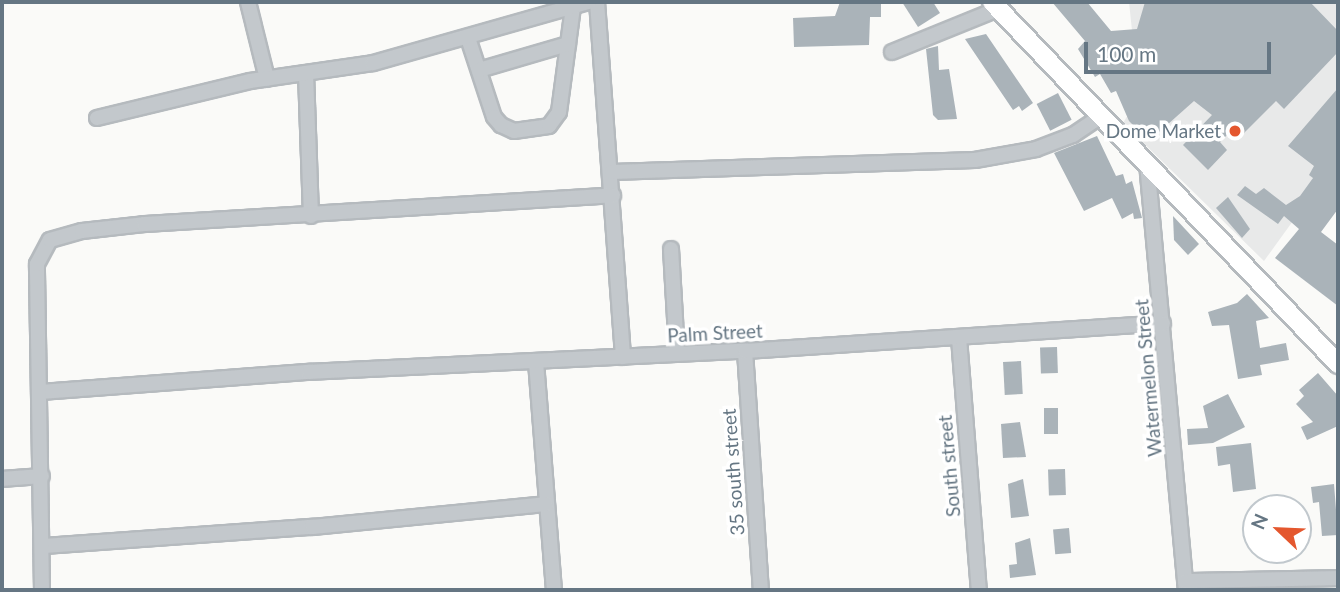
<!DOCTYPE html>
<style>
body{margin:0}
#map{position:relative;width:1340px;height:592px;overflow:hidden;background:#fafaf8;font-family:Lato,sans-serif}
div>[style]{position:absolute}
.built>*{inset:0;background:#e8e9e9}
.building>*{inset:0;background:#aab3b9;transform-origin:0 0}
.roads{filter:drop-shadow(2px 0 #b5babe) drop-shadow(-2px 0 #b5babe) drop-shadow(0 2px #b5babe) drop-shadow(0 -2px #b5babe)}
.minor>*{height:14px;margin:-7px;padding:0 7px;transform-origin:7px;border-radius:7px;background:#c3c8cc}
.major>*{height:18px;margin:-9px;padding:0 9px;transform-origin:9px;border-radius:9px;background:#fff}
.dots>*{width:19px;height:19px;translate:-50% -50%;box-sizing:border-box;border:4px solid #fff;border-radius:50%}
span{translate:-50% -50%;white-space:nowrap;text-align:center;line-height:1.15;-webkit-text-stroke:7px #fff;paint-order:stroke}
.poi-label{font-size:19px;color:#657683}
.right{translate:-100% -50%;text-align:right}
.street-label{font-size:19px;color:#657683}
.frame{position:absolute;inset:0;border:4px solid #657683;pointer-events:none}
.north{position:absolute;left:1242px;top:494px;width:70px;height:70px;box-sizing:border-box;background:#fff;border:2px solid #c1c8cd;border-radius:50%;rotate:293deg;font-size:19px;font-weight:700;line-height:28px;text-align:center;color:#657683}
.north::after{content:'';display:block;margin:auto;width:24px;height:32px;background:#e4572e;clip-path:polygon(50% 0,100% 100%,50% 72%,0 100%)}
.scale{position:absolute;left:1084px;top:42px;width:187px;height:32px;box-sizing:border-box;border:4px solid #657683;border-top:0;padding-left:9px;font-size:21px;line-height:24px;white-space:nowrap;color:#657683;-webkit-text-stroke:5px #fff;paint-order:stroke}
</style>
<div id="map">
<div class="built">
<i style="clip-path:polygon(1129px 2px,1338px 2px,1338px 138px,1322px 151px,1303px 207px,1264px 261px,1123px 123px,1139px 97px)"></i>
</div>
<div class="building">
<i style="clip-path:polygon(840px 2px,881px 2px,881px 17px,870px 17px,869px 45px,794px 47px,793px 18px,835px 16px)"></i>
<i style="clip-path:polygon(902px 2px,933px 2px,940px 13px,918px 27px)"></i>
<i style="clip-path:polygon(1052px 2px,1087px 2px,1111px 31px,1137px 29px,1145px 2px,1310px 2px,1338px 31px,1338px 52px,1284px 109px,1276px 101px,1244px 133px,1236px 126px,1220px 142px,1227px 150px,1208px 170px,1183px 145px,1212px 115px,1194px 101px,1149px 141px,1129px 121px,1116px 91px,1111px 93px,1100px 74px,1095px 77px,1078px 49px,1085px 41px)"></i>
<i style="clip-path:polygon(986px 34px,1033px 103px,1022px 111px,1019px 106px,1013px 110px,965px 39px)"></i>
<i style="clip-path:polygon(938px 46px,939px 70px,949px 69px,957px 119px,938px 120px,933px 115px,926px 49px)"></i>
<i style="clip-path:polygon(1338px 88px,1338px 209px,1321px 232px,1338px 245px,1338px 306px,1275px 258px,1299px 229px,1284px 216px,1278px 224px,1237px 195px,1245px 186px,1256px 194px,1264px 188px,1286px 205px,1300px 196px,1313px 178px,1309px 175px,1314px 166px,1288px 146px)"></i>
<i style="left:1058px;top:93px;width:30px;height:24px;rotate:63deg"></i>
<i style="clip-path:polygon(1097px 136px,1116px 176px,1123px 174px,1126px 184px,1132px 181px,1142px 218px,1134px 219px,1133px 213px,1122px 219px,1112px 198px,1084px 211px,1054px 153px)"></i>
<i style="clip-path:polygon(1228px 197px,1250px 229px,1242px 238px,1216px 208px)"></i>
<i style="clip-path:polygon(1173px 216px,1199px 244px,1188px 255px,1174px 240px)"></i>
<i style="clip-path:polygon(1247px 294px,1269px 318px,1256px 321px,1260px 348px,1286px 343px,1289px 360px,1260px 365px,1262px 375px,1238px 379px,1229px 325px,1212px 326px,1208px 312px,1237px 303px)"></i>
<i style="left:1057px;top:347px;width:26px;height:17px;rotate:88deg"></i>
<i style="left:1021px;top:361px;width:33px;height:18px;rotate:87deg"></i>
<i style="clip-path:polygon(1318px 373px,1338px 396px,1338px 426px,1307px 440px,1301px 427px,1313px 422px,1296px 404px,1304px 396px,1299px 390px)"></i>
<i style="clip-path:polygon(1228px 394px,1245px 427px,1213px 443px,1188px 445px,1187px 429px,1208px 428px,1203px 406px)"></i>
<i style="left:1044px;top:408px;width:14px;height:26px"></i>
<i style="clip-path:polygon(1020px 422px,1026px 457px,1003px 458px,1001px 424px)"></i>
<i style="clip-path:polygon(1251px 443px,1256px 489px,1233px 492px,1230px 464px,1218px 466px,1216px 447px)"></i>
<i style="left:1065px;top:469px;width:26px;height:17px;rotate:88deg"></i>
<i style="clip-path:polygon(1023px 479px,1029px 516px,1011px 518px,1008px 484px)"></i>
<i style="clip-path:polygon(1334px 484px,1338px 535px,1322px 536px,1319px 502px,1313px 503px,1311px 487px)"></i>
<i style="left:1069px;top:528px;width:25px;height:16px;rotate:85deg"></i>
<i style="clip-path:polygon(1030px 538px,1036px 575px,1010px 578px,1009px 565px,1017px 564px,1015px 543px)"></i>
</div>
<div class="roads">
<div class="minor">
<i style="left:248px;top:2px;width:79px;rotate:76.1deg"></i>
<i style="left:597px;top:2px;width:356px;rotate:85.8deg"></i>
<i style="left:468px;top:38px;width:83px;rotate:71.8deg"></i>
<i style="left:494px;top:117px;width:11px;rotate:49deg"></i>
<i style="left:501px;top:125px;width:14px;rotate:25deg"></i>
<i style="left:514px;top:131px;width:35px;rotate:-8deg"></i>
<i style="left:549px;top:126px;width:17px;rotate:-54deg"></i>
<i style="left:559px;top:112px;width:106px;rotate:-82.4deg"></i>
<i style="left:892px;top:52px;width:114px;rotate:-22.1deg"></i>
<i style="left:479px;top:70px;width:93px;rotate:-16.3deg"></i>
<i style="left:306px;top:73px;width:143px;rotate:88deg"></i>
<i style="left:97px;top:118px;width:157px;rotate:-13.6deg"></i>
<i style="left:250px;top:81px;width:124px;rotate:-8.3deg"></i>
<i style="left:373px;top:63px;width:224px;rotate:-15.8deg"></i>
<i style="left:1147px;top:163px;width:429px;rotate:84.8deg"></i>
<i style="left:612px;top:172px;width:363px;rotate:-1.9deg"></i>
<i style="left:975px;top:160px;width:62px;rotate:-10.2deg"></i>
<i style="left:1036px;top:149px;width:40px;rotate:-21deg"></i>
<i style="left:1073px;top:135px;width:34px;rotate:-34deg"></i>
<i style="left:671px;top:249px;width:105px;rotate:86.7deg"></i>
<i style="left:959px;top:338px;width:253px;rotate:85.5deg"></i>
<i style="left:745px;top:351px;width:240px;rotate:86.2deg"></i>
<i style="left:536px;top:362px;width:229px;rotate:85.5deg"></i>
<i style="left:41px;top:392px;width:269px;rotate:-4.3deg"></i>
<i style="left:309px;top:372px;width:437px;rotate:-2.8deg"></i>
<i style="left:745px;top:351px;width:419px;rotate:-3.8deg"></i>
<i style="left:2px;top:479px;width:40px;rotate:-4.3deg"></i>
<i style="left:44px;top:546px;width:269px;rotate:-4.1deg"></i>
<i style="left:312px;top:527px;width:235px;rotate:-5.6deg"></i>
<i style="left:1185px;top:581px;width:153px;rotate:-1.1deg"></i>
<i style="left:42px;top:590px;width:326px;rotate:-90.9deg"></i>
<i style="left:37px;top:264px;width:27px;rotate:-62deg"></i>
<i style="left:50px;top:240px;width:33px;rotate:-16deg"></i>
<i style="left:82px;top:231px;width:62px;rotate:-6.4deg"></i>
<i style="left:144px;top:224px;width:470px;rotate:-3.5deg"></i>
</div>
<div class="major">
<i style="left:992px;top:2px;width:501px;rotate:46.29deg"></i>
</div>
</div>
<div class="dots">
<i style="left:1235px;top:131px;background:#e4572e"></i>
</div>
<div class="poi-label">
<span class="right" style="left:1221px;top:131px">Dome Market</span>
</div>
<div class="street-label">
<span style="left:715px;top:333px;rotate:-3deg">Palm Street</span>
<span style="left:1148px;top:378px;rotate:-95deg">Watermelon Street</span>
<span style="left:949px;top:466px;rotate:-95deg">South street</span>
<span style="left:733px;top:472px;rotate:-94deg">35 south street</span>
</div>
<div class="frame"></div>
<div class="north">N</div>
<div class="scale">100 m</div>
</div>
